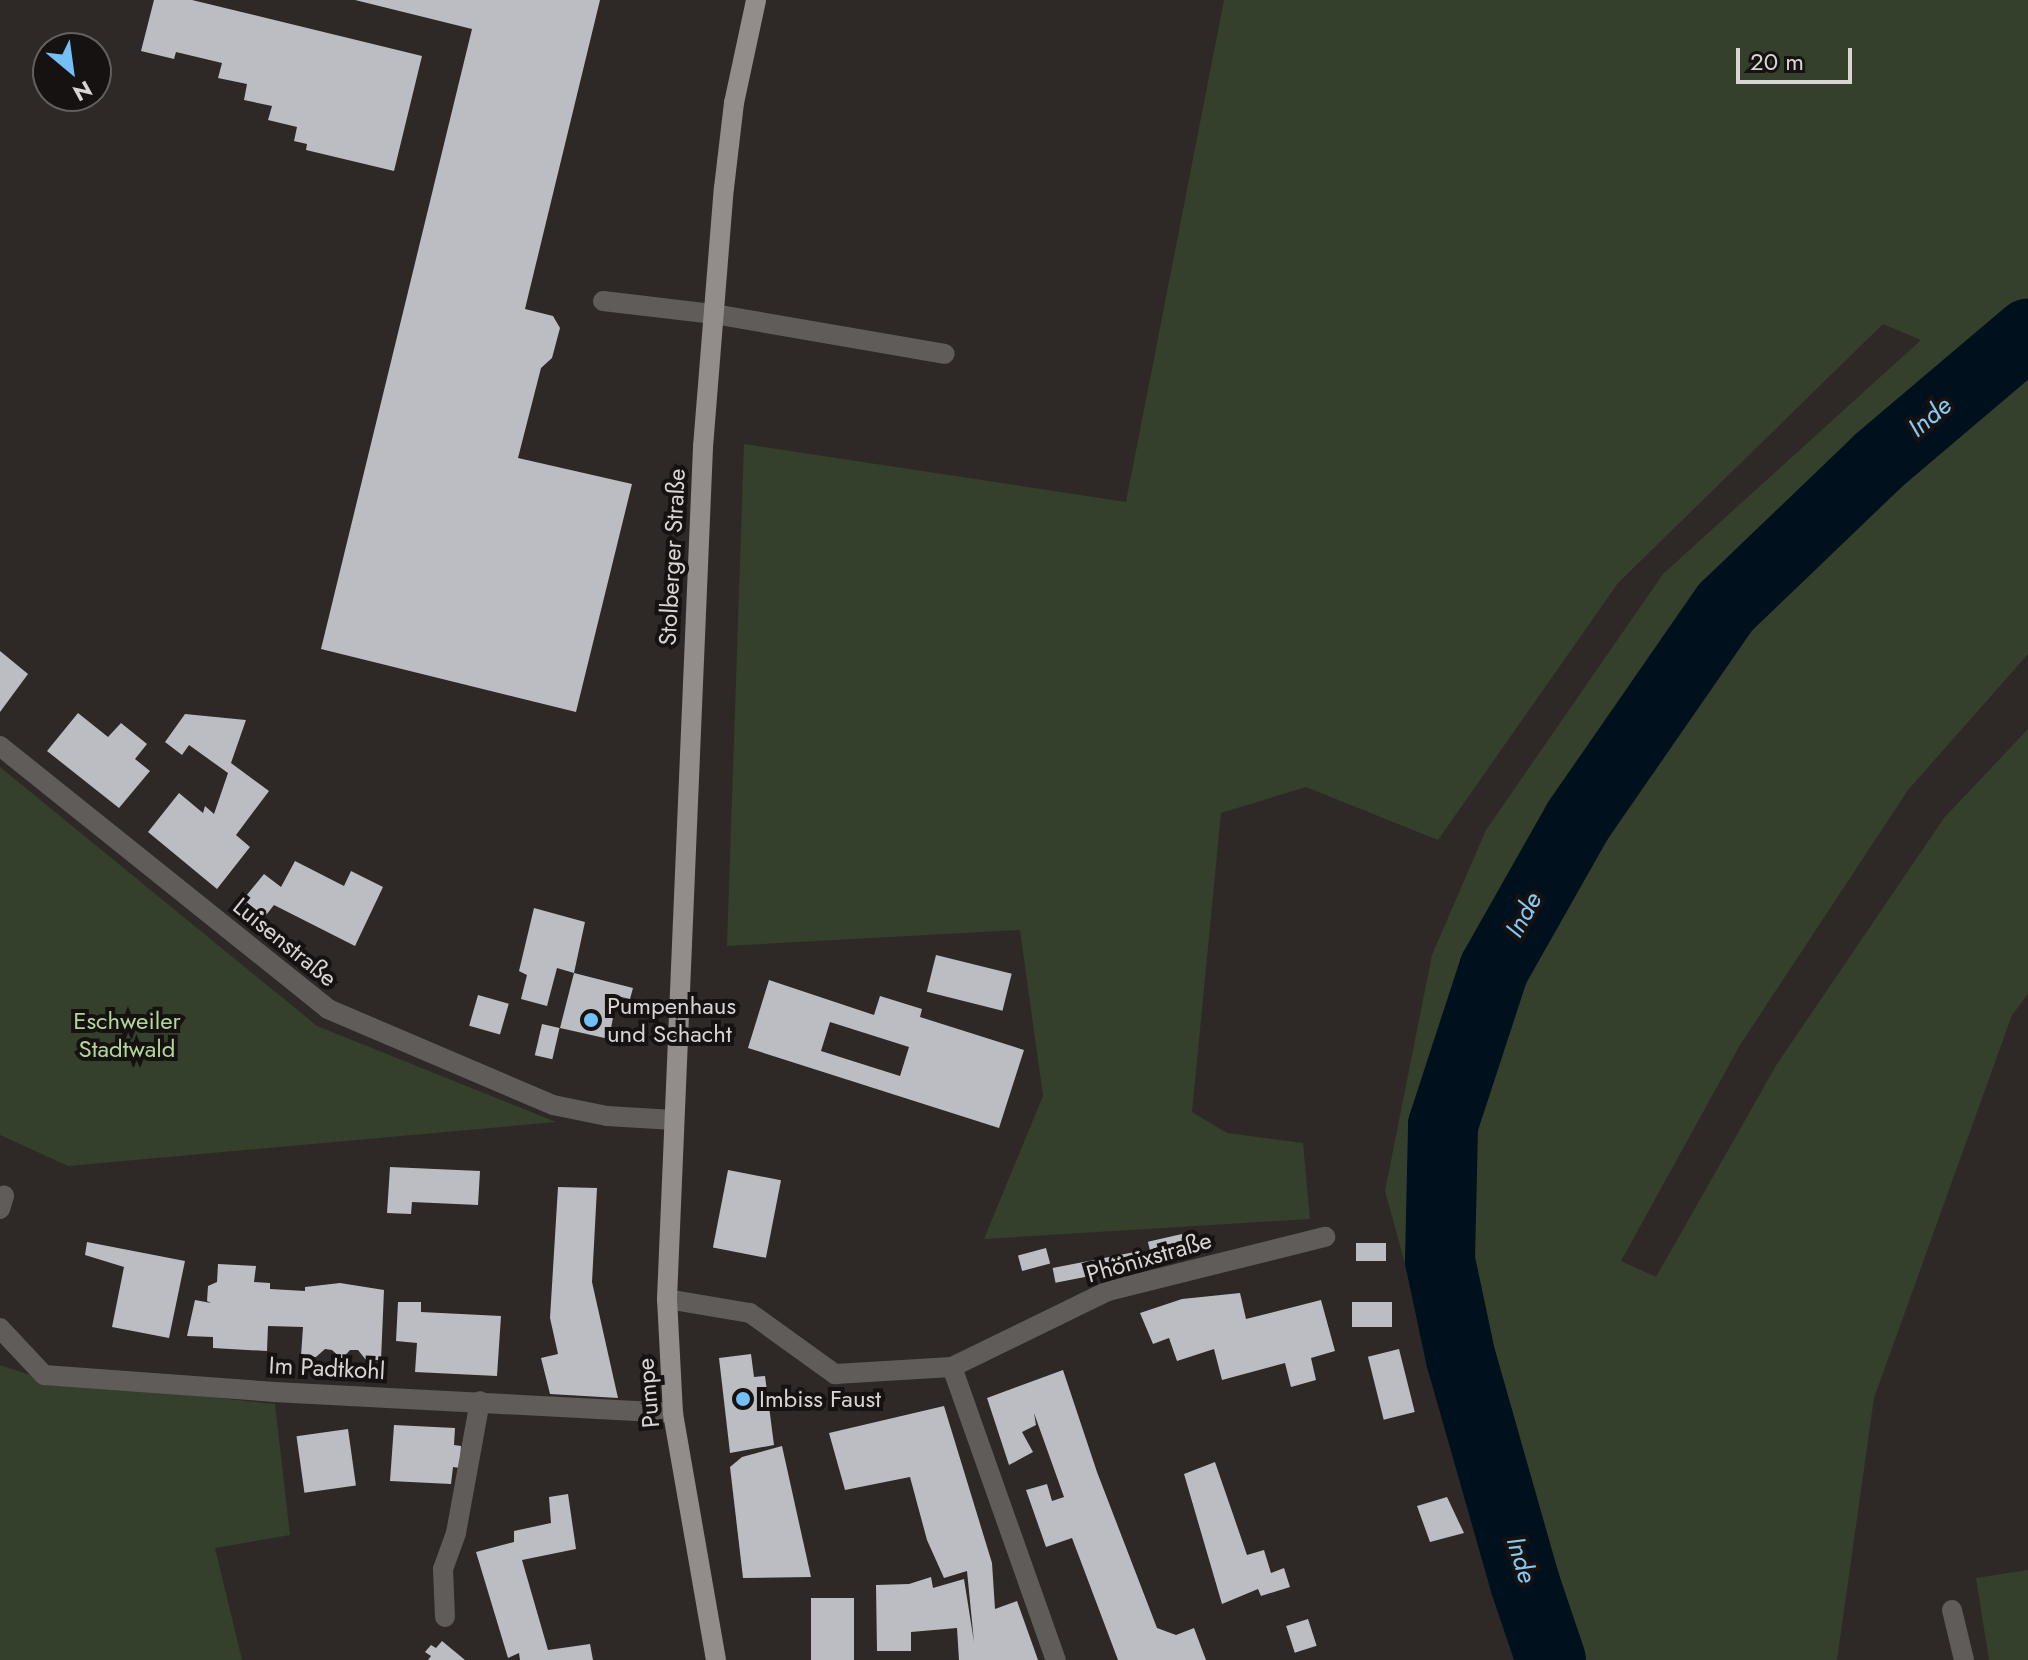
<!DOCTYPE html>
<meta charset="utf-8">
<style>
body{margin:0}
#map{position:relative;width:2028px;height:1660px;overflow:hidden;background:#2e2926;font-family:Jost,sans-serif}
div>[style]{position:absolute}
.green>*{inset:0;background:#34402b}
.river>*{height:70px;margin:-35px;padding:0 35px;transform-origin:35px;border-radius:35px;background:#00101d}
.building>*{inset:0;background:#bcbcc3;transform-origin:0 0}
.service>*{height:20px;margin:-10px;padding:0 10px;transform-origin:10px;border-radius:10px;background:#5f5c5a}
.minor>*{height:20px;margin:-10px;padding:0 10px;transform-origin:10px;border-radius:10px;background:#5f5c5a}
.primary>*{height:20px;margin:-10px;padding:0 10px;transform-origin:10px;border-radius:10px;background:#928c8a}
.dots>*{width:22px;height:22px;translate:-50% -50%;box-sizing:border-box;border:4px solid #151211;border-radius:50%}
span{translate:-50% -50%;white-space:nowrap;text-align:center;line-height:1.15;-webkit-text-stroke:8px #151211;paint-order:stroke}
.street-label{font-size:24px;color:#d8d5d3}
.poi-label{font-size:24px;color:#d8d5d3}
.left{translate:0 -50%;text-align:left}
.park-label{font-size:24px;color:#b4d799}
.water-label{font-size:26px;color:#87c9f5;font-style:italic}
.north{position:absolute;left:32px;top:32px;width:80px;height:80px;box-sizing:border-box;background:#151211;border:2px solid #63605f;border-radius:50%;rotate:151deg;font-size:22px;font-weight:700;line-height:32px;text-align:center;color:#d8d5d3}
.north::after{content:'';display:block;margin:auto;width:28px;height:36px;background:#74c0f6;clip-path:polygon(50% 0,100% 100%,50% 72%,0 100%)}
.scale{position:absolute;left:1736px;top:48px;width:116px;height:36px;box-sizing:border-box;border:4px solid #d8d5d3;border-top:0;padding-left:10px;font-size:24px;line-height:28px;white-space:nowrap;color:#d8d5d3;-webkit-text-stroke:6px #151211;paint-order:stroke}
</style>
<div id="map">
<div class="green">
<i style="clip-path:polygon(1224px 0,2028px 0,2028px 654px,1908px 790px,1740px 1045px,1621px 1261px,1656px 1277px,1777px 1064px,1944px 818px,2028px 729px,2028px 994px,2012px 1015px,1874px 1398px,1837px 1660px,1522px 1660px,1496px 1591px,1385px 1191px,1432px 955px,1486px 830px,1663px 574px,1921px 340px,1883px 324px,1618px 583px,1438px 840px,1306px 787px,1221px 813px,1192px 1112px,1227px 1133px,1303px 1143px,1310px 1219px,984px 1239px,1043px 1096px,1020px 930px,727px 946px,744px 444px,1126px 502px)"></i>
<i style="clip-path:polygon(0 767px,317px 1026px,556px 1122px,68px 1166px,0 1135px)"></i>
<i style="clip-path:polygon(0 1365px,45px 1380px,275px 1404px,290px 1535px,215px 1548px,242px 1660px,0 1660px)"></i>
<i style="clip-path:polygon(2028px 1570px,2028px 1660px,1989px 1660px,1976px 1578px)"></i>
</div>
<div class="river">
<i style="left:1551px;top:1660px;width:81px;rotate:-108.7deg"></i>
<i style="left:1525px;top:1583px;width:233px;rotate:-105.9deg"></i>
<i style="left:1461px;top:1359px;width:101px;rotate:-102deg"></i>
<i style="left:1440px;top:1260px;width:135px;rotate:-88.7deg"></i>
<i style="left:1443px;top:1125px;width:164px;rotate:-71.9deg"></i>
<i style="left:1494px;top:969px;width:172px;rotate:-60.5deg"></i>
<i style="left:1579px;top:819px;width:258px;rotate:-55.3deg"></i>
<i style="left:1726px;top:607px;width:211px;rotate:-43.8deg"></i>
<i style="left:1878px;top:461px;width:197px;rotate:-40.3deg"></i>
</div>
<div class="building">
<i style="clip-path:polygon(154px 0,192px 0,422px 56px,394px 171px,306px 150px,307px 144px,294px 141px,297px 127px,268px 120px,272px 106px,244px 100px,247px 84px,218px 78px,222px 63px,176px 52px,174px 59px,141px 51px)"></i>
<i style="clip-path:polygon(355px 0,600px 0,525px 309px,553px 316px,560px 328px,552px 358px,541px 368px,518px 458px,632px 484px,576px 712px,321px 649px,472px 29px)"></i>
<i style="clip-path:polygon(0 651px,28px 674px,0 712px)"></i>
<i style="clip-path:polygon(78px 713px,108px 737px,121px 723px,147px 744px,135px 759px,150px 771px,119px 808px,47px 751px)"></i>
<i style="clip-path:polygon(185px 714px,246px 720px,231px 763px,269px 791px,236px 835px,250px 847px,217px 889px,148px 832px,179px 793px,203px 813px,205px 806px,214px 814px,228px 773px,189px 745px,182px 755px,165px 742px)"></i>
<i style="clip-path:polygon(295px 861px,344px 886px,351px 871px,383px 887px,355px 946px,274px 905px,263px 919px,241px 902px,264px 874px,281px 887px)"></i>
<i style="clip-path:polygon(534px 908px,585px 922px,574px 973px,557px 968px,547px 1006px,521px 999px,527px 975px,519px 971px)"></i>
<i style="left:936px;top:955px;width:78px;height:38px;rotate:14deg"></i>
<i style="clip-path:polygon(574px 973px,633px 988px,630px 999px,617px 996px,609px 1039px,560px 1028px)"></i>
<i style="clip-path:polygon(evenodd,769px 980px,874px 1015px,880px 996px,922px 1009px,920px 1017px,1024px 1050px,999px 1128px,748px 1048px,769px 980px,830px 1022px,909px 1047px,900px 1076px,821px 1051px,830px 1022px)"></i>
<i style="left:478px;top:995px;width:32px;height:32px;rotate:16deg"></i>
<i style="left:542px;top:1024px;width:18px;height:32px;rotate:13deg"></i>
<i style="clip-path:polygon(390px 1167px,480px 1171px,478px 1205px,412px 1202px,411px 1214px,387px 1213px)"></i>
<i style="left:728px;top:1170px;width:54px;height:79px;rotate:11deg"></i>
<i style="clip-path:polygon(558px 1187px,597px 1188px,592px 1282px,618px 1398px,550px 1394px,541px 1358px,558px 1354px,550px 1318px)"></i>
<i style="left:1182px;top:1234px;width:22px;height:35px;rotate:77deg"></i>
<i style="clip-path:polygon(87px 1242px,185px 1261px,169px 1338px,112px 1327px,124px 1267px,85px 1255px)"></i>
<i style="left:1356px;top:1243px;width:30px;height:18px"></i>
<i style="left:1046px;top:1248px;width:16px;height:29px;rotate:75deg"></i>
<i style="left:1140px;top:1251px;width:15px;height:89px;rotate:79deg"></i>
<i style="clip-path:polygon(218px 1264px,256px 1266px,254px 1282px,270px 1283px,270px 1289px,305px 1291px,305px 1287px,340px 1283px,384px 1290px,381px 1360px,366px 1360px,358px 1350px,350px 1350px,342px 1359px,332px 1350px,325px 1349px,316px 1357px,301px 1356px,303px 1327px,268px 1326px,267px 1351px,213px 1348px,213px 1337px,187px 1336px,195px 1300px,211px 1303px,207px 1301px,208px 1286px,217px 1282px)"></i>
<i style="clip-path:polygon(1240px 1293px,1246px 1319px,1321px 1300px,1335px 1351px,1311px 1358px,1316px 1380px,1291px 1387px,1285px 1363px,1222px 1380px,1214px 1349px,1177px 1361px,1169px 1338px,1153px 1344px,1140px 1313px,1182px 1299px)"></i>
<i style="clip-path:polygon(398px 1302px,421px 1302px,421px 1312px,501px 1316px,497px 1376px,415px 1372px,417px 1343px,396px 1341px)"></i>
<i style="left:1352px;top:1302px;width:40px;height:25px"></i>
<i style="left:1399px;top:1349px;width:65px;height:32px;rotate:76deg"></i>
<i style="clip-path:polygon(751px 1354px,754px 1377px,765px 1376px,774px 1445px,730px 1453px,719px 1358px)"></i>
<i style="clip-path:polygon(1063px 1370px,1097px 1472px,1157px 1628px,1176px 1635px,1194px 1628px,1206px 1660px,1118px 1660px,1072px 1538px,1046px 1547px,1026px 1490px,1047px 1484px,1052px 1501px,1064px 1497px,1034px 1413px,1036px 1425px,1022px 1432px,1033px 1452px,1009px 1465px,987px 1398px)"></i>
<i style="clip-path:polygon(944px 1406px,992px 1563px,995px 1609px,1017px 1601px,1038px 1660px,959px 1660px,957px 1628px,911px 1632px,911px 1651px,877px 1651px,876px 1585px,909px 1584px,931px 1577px,933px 1588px,964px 1579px,974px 1642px,967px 1571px,944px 1578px,927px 1540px,910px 1477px,845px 1490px,829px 1433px)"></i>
<i style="clip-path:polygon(394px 1425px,455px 1428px,454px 1445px,461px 1446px,460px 1468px,453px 1467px,451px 1484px,390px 1481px)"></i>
<i style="left:348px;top:1429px;width:57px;height:52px;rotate:82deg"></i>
<i style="clip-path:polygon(782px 1446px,811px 1577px,743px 1578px,730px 1467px,742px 1457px)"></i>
<i style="clip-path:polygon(1215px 1462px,1247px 1555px,1264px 1550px,1271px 1573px,1284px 1568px,1290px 1587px,1261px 1596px,1258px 1589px,1222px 1604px,1184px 1474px)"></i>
<i style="clip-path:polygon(568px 1494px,576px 1549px,522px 1560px,548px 1650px,590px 1644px,593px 1660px,520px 1660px,519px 1653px,508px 1658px,476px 1552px,514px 1542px,514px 1531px,551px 1523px,549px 1497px)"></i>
<i style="clip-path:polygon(1447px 1497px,1464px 1533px,1430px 1542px,1417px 1506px)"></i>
<i style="left:811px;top:1598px;width:43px;height:62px"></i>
<i style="left:1308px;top:1619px;width:28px;height:23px;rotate:72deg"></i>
<i style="clip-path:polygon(442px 1641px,465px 1660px,428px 1660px,431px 1656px,425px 1652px,431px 1645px,436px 1648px)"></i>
</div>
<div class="service">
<i style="left:603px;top:301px;width:112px;rotate:6.7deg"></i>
<i style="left:714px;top:314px;width:234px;rotate:9.8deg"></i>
<i style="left:1952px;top:1610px;width:51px;rotate:76.5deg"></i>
<i style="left:445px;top:1617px;width:48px;rotate:-92.4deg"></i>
<i style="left:443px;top:1569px;width:38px;rotate:-70deg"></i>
<i style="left:456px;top:1533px;width:134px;rotate:-79.7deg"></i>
</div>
<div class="minor">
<i style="left:0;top:746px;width:420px;rotate:38.7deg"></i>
<i style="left:328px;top:1009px;width:245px;rotate:23.1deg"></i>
<i style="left:553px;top:1105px;width:55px;rotate:11.5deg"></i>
<i style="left:607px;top:1116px;width:67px;rotate:3.4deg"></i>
<i style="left:0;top:1209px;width:14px;rotate:-73deg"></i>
<i style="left:667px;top:1299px;width:84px;rotate:9.6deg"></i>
<i style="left:750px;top:1313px;width:105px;rotate:35.7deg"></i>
<i style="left:835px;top:1374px;width:117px;rotate:-3.4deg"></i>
<i style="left:952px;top:1367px;width:174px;rotate:-26deg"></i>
<i style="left:1108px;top:1291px;width:224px;rotate:-14deg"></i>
<i style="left:0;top:1328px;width:64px;rotate:46.9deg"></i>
<i style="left:44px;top:1375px;width:231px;rotate:4.2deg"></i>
<i style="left:274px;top:1392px;width:400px;rotate:3deg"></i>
<i style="left:952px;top:1367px;width:311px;rotate:70.5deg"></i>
</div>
<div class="primary">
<i style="left:716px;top:1660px;width:251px;rotate:-99.9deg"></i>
<i style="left:673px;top:1413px;width:114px;rotate:-93deg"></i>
<i style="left:667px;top:1299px;width:853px;rotate:-87.58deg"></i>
<i style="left:703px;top:447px;width:260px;rotate:-85.4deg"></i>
<i style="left:724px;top:188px;width:86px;rotate:-83.3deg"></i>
<i style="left:734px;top:103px;width:105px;rotate:-77.9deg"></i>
</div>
<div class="dots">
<i style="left:591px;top:1020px;background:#74c0f6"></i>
<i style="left:743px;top:1399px;background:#74c0f6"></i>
</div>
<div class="street-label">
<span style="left:672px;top:557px;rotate:-87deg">Stolberger Straße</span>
<span style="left:285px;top:942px;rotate:39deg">Luisenstraße</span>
<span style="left:1149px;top:1257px;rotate:-16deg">Phönixstraße</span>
<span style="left:327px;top:1368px;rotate:3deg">Im Padtkohl</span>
<span style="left:648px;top:1393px;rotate:-95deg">Pumpe</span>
</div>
<div class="poi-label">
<span class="left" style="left:607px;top:1020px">Pumpenhaus<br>und Schacht</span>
<span class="left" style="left:759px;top:1399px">Imbiss Faust</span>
</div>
<div class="park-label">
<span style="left:127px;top:1035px">Eschweiler<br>Stadtwald</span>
</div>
<div class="water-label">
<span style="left:1930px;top:417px;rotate:-40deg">Inde</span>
<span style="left:1524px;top:915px;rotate:-61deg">Inde</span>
<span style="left:1521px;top:1560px;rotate:73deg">Inde</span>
</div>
<div class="north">N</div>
<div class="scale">20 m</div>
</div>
